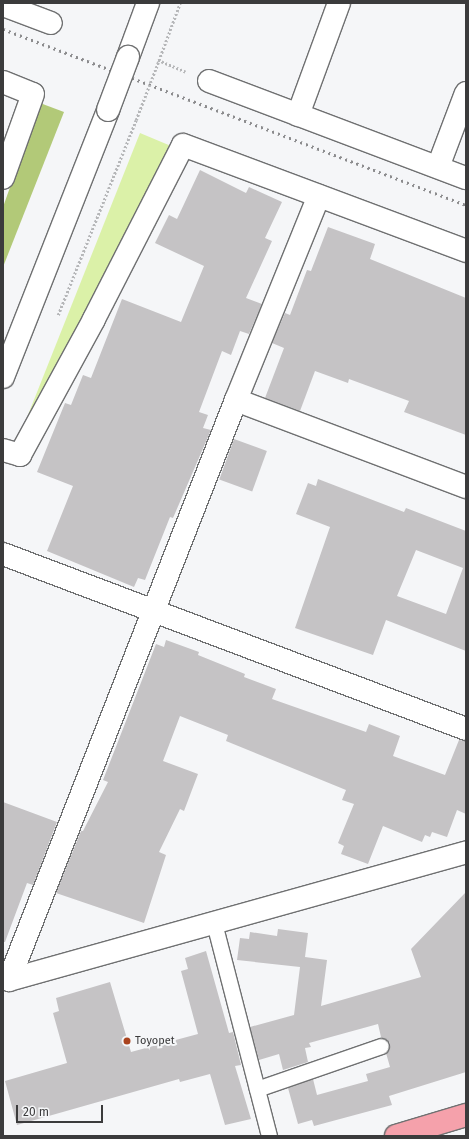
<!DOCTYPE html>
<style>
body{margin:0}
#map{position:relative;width:469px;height:1139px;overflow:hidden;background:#f5f6f8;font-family:"Fira Sans",sans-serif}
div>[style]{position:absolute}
.green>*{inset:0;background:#dbf1a8}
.forest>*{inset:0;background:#b2c978}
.building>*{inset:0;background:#c5c3c5;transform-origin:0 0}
.path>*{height:2.5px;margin-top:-1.25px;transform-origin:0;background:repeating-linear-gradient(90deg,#b6b7b9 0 2px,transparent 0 4px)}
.roads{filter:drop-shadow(1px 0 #6f7071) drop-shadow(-1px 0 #6f7071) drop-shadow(0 1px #6f7071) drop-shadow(0 -1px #6f7071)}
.lane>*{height:15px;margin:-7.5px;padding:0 7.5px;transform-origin:7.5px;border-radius:7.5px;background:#fff}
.street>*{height:22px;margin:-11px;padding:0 11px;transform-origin:11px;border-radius:11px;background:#fff}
.secondary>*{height:22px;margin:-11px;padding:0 11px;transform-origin:11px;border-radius:11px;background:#fff}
.highway>*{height:22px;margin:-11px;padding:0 11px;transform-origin:11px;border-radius:11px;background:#f5a1ab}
.rail>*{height:3px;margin-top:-1.5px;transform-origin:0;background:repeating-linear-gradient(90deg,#8c8c8e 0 2px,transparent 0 6px)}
.path-bridge>*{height:2.5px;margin-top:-1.25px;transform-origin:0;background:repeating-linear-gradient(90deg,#b6b7b9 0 2px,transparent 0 4px)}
.bridges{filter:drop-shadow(1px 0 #6f7071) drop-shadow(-1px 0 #6f7071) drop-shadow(0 1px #6f7071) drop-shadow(0 -1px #6f7071)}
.secondary-bridge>*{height:22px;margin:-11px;padding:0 11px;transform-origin:11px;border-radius:11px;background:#fff}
.dots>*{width:11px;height:11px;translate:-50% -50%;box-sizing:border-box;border:2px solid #f5f6f8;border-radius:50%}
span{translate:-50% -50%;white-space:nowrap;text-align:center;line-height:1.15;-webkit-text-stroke:4px #f5f6f8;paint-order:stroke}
.poi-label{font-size:11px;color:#3b3b3c}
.left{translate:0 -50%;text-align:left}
.frame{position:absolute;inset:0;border:4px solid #3b3b3c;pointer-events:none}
.scale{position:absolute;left:16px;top:1105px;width:87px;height:18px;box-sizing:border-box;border:2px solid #3b3b3c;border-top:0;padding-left:5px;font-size:12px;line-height:14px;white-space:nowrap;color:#3b3b3c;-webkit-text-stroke:3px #f5f6f8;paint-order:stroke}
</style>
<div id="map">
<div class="green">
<i style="clip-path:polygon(140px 133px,171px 146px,85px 316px,20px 435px)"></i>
</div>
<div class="forest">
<i style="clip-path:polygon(40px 103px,64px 112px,3px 267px,3px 207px)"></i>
</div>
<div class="building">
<i style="clip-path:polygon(200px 170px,246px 193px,249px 187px,282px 202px,265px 238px,272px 241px,246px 298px,262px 304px,249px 334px,240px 331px,231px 355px,222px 351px,199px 412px,208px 415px,203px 428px,211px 430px,173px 518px,170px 517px,145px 580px,138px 578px,134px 587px,47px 551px,73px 486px,37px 472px,65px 403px,71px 405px,83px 375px,91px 378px,122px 299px,181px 322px,204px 266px,155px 243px,169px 215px,177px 219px)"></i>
<i style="clip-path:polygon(328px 227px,375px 244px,370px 259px,466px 298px,466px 435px,404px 412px,409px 401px,349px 379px,348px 383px,315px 371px,300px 411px,265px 398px,284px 348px,272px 343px,285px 313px,290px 315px,307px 270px,311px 271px)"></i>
<i style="left:234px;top:439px;width:35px;height:43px;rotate:20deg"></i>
<i style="clip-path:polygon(evenodd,318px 479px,404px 512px,406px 508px,466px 531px,466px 651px,386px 620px,373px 655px,295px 628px,330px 527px,296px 514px,308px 483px,316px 486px,318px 479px,416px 550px,463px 568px,446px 614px,397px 596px,416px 550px)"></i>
<i style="clip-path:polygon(166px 640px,199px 652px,198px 655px,245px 674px,244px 677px,276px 689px,272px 699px,366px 732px,369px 724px,400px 736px,393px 756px,445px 775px,459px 740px,466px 741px,466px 814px,457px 810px,447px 837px,432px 832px,430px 837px,425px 835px,422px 842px,383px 826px,368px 864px,341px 854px,344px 846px,338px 843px,354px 804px,342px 800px,346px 790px,226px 741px,228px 735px,180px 716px,163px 761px,198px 774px,184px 811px,180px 809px,159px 852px,166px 855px,144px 923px,56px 893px,81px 831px,83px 831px,108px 782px,103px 780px,156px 644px,164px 647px)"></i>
<i style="clip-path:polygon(3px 802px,57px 822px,33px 885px,27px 883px,5px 942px,3px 942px)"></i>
<i style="clip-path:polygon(466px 892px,466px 1072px,389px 1096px,392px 1105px,314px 1126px,312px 1120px,298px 1124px,288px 1088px,313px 1079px,317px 1095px,368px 1081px,366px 1074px,390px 1067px,386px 1053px,390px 1043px,381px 1037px,378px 1024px,309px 1043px,311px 1047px,305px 1048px,308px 1062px,283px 1070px,279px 1054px,259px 1060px,250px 1027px,294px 1015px,300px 967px,237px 960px,240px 938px,249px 939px,250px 932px,277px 936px,278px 929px,308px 933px,305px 957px,327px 960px,321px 1006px,421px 977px,411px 949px)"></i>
<i style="clip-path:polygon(206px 951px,229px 1033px,233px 1032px,241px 1065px,235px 1066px,251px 1119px,225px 1125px,210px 1074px,180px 1082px,179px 1079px,17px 1125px,5px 1081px,67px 1063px,53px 1013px,59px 1011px,56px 998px,110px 982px,131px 1052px,198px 1034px,181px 971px,188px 969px,185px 958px)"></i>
</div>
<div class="path">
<i style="left:158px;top:60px;width:30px;rotate:23deg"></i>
<i style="left:156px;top:68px;width:69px;rotate:-69.7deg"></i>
<i style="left:58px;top:315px;width:210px;rotate:-68.2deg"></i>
</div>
<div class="roads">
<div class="lane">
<i style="left:214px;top:923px;width:220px;rotate:75.5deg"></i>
<i style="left:257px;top:1089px;width:131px;rotate:-19.1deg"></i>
</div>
<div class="street">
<i style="left:3px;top:5px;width:51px;rotate:20.6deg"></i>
<i style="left:209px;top:81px;width:275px;rotate:20.7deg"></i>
<i style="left:3px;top:82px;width:32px;rotate:22deg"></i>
<i style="left:33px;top:94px;width:89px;rotate:109.7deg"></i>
<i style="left:298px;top:115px;width:119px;rotate:-69.9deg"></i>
<i style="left:438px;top:167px;width:79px;rotate:-69.3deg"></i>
<i style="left:236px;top:400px;width:246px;rotate:20.7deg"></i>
<i style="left:3px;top:450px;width:18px;rotate:16deg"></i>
<i style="left:20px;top:455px;width:155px;rotate:-61.4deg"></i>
<i style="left:94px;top:319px;width:195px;rotate:-62.9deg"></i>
<i style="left:183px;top:145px;width:302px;rotate:20.5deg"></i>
<i style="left:3px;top:978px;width:6px;rotate:18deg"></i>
<i style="left:9px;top:980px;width:475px;rotate:-15.6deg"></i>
<i style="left:9px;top:980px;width:623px;rotate:-68.63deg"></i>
<i style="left:236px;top:400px;width:220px;rotate:-67.9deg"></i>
</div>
<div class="secondary">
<i style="left:128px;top:57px;width:58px;rotate:-69.7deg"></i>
<i style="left:3px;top:377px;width:287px;rotate:-68.5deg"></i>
<i style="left:3px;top:554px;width:495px;rotate:20.7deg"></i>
</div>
<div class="highway">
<i style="left:396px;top:1136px;width:73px;rotate:-16.7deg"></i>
</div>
</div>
<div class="rail">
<i style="left:3px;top:29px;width:495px;rotate:20.8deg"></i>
</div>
<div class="path-bridge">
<i style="left:136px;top:120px;width:56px;rotate:-69deg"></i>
</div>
<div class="bridges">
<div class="secondary-bridge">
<i style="left:108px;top:110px;width:57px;rotate:-69.3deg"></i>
</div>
</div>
<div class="dots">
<i style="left:127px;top:1041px;background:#aa431e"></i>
</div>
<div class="poi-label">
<span class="left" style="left:135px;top:1041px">Toyopet</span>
</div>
<div class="frame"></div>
<div class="scale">20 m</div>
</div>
